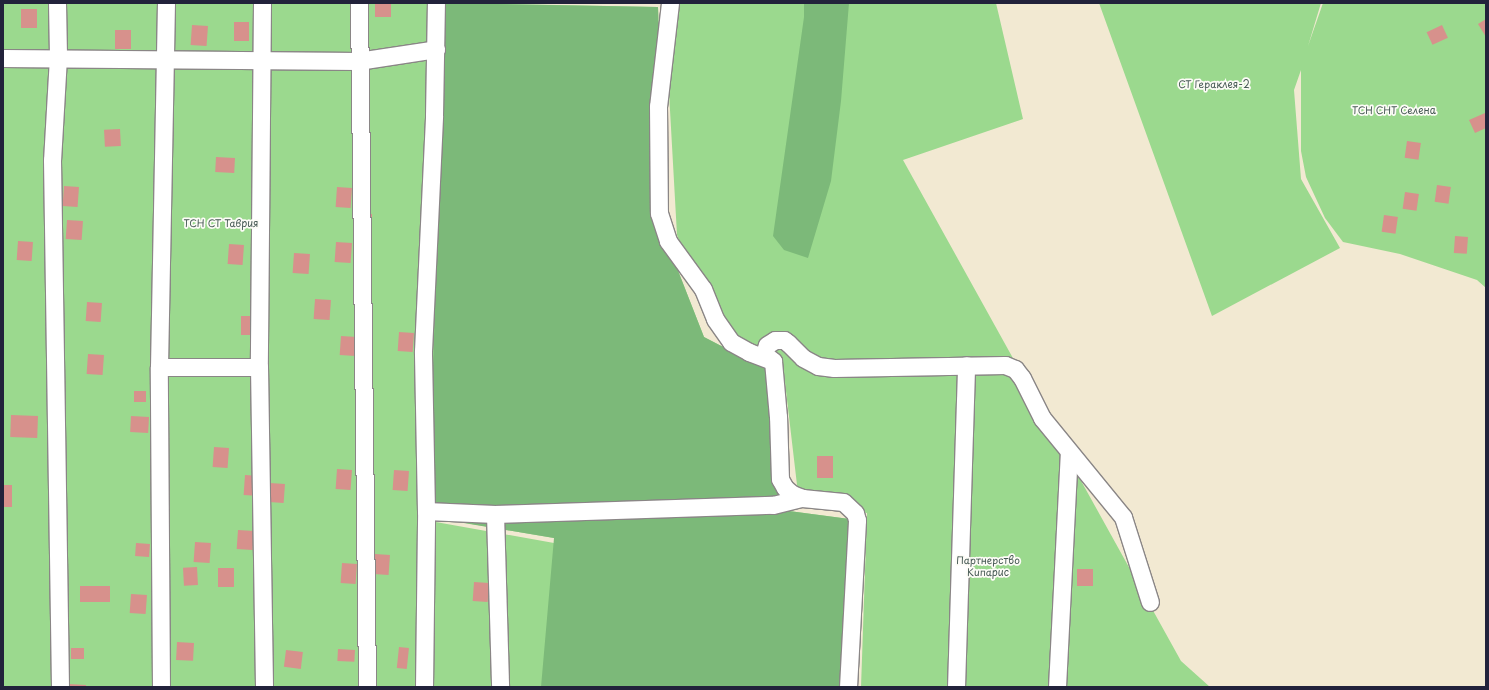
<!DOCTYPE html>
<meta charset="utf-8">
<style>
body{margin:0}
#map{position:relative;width:1489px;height:690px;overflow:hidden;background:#f2e9d2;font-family:"Playpen Sans",sans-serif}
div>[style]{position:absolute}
.green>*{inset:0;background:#9bd98e}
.forest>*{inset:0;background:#7cb979}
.building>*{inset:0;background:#d7918c;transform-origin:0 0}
.roads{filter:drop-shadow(1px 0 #8a8686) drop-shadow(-1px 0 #8a8686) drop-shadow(0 1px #8a8686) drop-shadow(0 -1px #8a8686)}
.minor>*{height:17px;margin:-8.5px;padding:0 8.5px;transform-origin:8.5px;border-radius:8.5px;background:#fff}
span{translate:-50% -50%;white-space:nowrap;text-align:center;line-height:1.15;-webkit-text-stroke:3.5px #fdfcf7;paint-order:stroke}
.park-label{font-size:10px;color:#465954}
.frame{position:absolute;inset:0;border:4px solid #22223b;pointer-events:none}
</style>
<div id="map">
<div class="green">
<i style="clip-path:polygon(evenodd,3px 3px,454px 3px,658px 7px,666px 240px,704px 337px,771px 372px,789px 511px,857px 520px,847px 687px,3px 687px,3px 3px,430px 517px,554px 538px,554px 543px,430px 521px,430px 517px)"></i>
<i style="clip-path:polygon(664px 3px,996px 3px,1023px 119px,903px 160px,1181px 661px,1210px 687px,861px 687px,867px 513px,799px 502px,784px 374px,715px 331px,677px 235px)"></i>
<i style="clip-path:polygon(1099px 3px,1321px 3px,1308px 46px,1323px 3px,1486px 3px,1486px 288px,1477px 280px,1400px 254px,1343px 242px,1325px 218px,1306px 177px,1301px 151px,1301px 70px,1294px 90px,1301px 179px,1340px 248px,1212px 316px)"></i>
</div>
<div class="forest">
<i style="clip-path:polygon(445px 3px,658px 7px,666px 240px,704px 337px,771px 372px,789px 511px,857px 520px,847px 687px,541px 687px,554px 538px,428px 517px)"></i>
<i style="clip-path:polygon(804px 3px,849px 3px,841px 101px,831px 181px,808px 258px,784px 250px,773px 236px,804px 17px)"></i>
</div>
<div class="building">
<i style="left:375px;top:3px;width:16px;height:14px"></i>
<i style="left:21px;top:9px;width:16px;height:19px"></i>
<i style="clip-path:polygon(1486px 19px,1486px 37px,1478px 24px)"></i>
<i style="left:234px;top:22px;width:15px;height:19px"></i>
<i style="left:192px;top:25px;width:16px;height:20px;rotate:4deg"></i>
<i style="left:1442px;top:25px;width:14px;height:17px;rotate:65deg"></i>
<i style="left:115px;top:30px;width:16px;height:19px"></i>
<i style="clip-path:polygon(1485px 113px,1486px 128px,1475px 133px,1469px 120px)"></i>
<i style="left:120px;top:129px;width:17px;height:16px;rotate:87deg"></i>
<i style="left:1407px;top:141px;width:14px;height:17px;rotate:8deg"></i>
<i style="left:216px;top:157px;width:19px;height:15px;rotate:3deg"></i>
<i style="left:1437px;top:185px;width:14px;height:17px;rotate:8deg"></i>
<i style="left:64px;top:186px;width:15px;height:20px;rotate:4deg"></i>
<i style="left:337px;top:187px;width:15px;height:20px;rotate:4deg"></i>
<i style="left:1405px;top:192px;width:14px;height:17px;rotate:8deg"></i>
<i style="left:362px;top:214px;width:10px;height:18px"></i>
<i style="left:1384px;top:215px;width:14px;height:17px;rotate:8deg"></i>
<i style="left:67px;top:220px;width:16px;height:19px;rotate:4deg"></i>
<i style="left:1455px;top:236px;width:13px;height:17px;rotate:4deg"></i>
<i style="left:18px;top:241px;width:15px;height:19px;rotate:4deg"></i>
<i style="left:336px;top:242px;width:16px;height:20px;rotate:4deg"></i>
<i style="left:229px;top:244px;width:15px;height:20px;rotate:4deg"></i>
<i style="left:294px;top:253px;width:16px;height:20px;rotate:4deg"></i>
<i style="left:315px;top:299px;width:16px;height:20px;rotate:4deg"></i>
<i style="left:87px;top:302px;width:15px;height:19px;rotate:4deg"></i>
<i style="left:241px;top:316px;width:16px;height:19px"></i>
<i style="left:399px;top:332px;width:15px;height:19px;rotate:4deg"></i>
<i style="left:341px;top:336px;width:16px;height:19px;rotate:4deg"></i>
<i style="left:88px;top:354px;width:16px;height:20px;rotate:4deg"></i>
<i style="left:134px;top:391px;width:12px;height:11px"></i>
<i style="left:11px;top:415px;width:27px;height:22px;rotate:2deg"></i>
<i style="left:131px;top:416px;width:18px;height:16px;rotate:3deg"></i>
<i style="left:214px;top:447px;width:15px;height:20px;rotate:4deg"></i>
<i style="left:817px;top:456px;width:16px;height:22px"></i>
<i style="left:337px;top:469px;width:15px;height:20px;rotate:4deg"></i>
<i style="left:394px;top:470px;width:15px;height:20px;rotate:4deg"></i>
<i style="left:245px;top:475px;width:16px;height:20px;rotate:4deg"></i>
<i style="left:270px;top:483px;width:15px;height:19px;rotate:4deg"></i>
<i style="left:3px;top:485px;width:9px;height:22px"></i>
<i style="left:238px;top:530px;width:16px;height:19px;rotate:4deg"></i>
<i style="left:195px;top:542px;width:16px;height:20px;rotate:4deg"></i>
<i style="left:136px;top:543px;width:14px;height:13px;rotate:4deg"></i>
<i style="left:375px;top:554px;width:15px;height:20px;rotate:4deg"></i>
<i style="left:342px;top:563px;width:15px;height:20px;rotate:4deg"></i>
<i style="left:197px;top:567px;width:18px;height:14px;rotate:87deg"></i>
<i style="left:218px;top:568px;width:16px;height:19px"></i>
<i style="left:1077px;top:569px;width:16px;height:17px"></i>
<i style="left:474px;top:582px;width:15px;height:19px;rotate:4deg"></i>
<i style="left:80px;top:586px;width:30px;height:16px"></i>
<i style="left:131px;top:594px;width:16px;height:19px;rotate:4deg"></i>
<i style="left:177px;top:642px;width:17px;height:18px;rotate:3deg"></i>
<i style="left:399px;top:647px;width:10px;height:21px;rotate:6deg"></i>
<i style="left:71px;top:648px;width:13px;height:11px"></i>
<i style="left:338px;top:649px;width:17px;height:12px;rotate:3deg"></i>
<i style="left:286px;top:650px;width:17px;height:17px;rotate:7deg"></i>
<i style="clip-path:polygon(69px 684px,86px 685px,86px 687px,69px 687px)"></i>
</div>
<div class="roads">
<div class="minor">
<i style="left:57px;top:3px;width:54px;rotate:88.9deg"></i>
<i style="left:58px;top:57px;width:103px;rotate:93.3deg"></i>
<i style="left:52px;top:160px;width:527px;rotate:89.13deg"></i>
<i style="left:262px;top:3px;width:364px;rotate:90.5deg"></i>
<i style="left:259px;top:367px;width:320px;rotate:89.1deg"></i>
<i style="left:359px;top:3px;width:684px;rotate:89.33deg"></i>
<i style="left:670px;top:3px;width:104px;rotate:96.6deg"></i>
<i style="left:658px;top:106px;width:107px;rotate:89.5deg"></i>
<i style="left:659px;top:213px;width:29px;rotate:72deg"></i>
<i style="left:668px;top:241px;width:59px;rotate:53.9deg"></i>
<i style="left:703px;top:289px;width:32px;rotate:68deg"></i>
<i style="left:715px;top:319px;width:28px;rotate:55deg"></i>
<i style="left:731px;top:342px;width:21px;rotate:29deg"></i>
<i style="left:749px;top:352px;width:26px;rotate:21deg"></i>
<i style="left:3px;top:58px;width:355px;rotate:0.5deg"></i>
<i style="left:358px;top:61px;width:79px;rotate:-8.7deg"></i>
<i style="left:159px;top:367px;width:100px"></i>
<i style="left:426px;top:511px;width:69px;rotate:2.5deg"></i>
<i style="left:495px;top:514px;width:278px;rotate:-1.9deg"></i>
<i style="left:773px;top:505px;width:30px;rotate:-14deg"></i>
<i style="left:495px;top:514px;width:173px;rotate:88.3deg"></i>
<i style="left:161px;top:687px;width:320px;rotate:-90.4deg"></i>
<i style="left:159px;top:367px;width:364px;rotate:-88.9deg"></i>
<i style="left:424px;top:687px;width:176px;rotate:-89.3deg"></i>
<i style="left:426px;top:511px;width:160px;rotate:-91.1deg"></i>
<i style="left:423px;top:351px;width:236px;rotate:-87.3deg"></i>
<i style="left:434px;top:115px;width:112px;rotate:-89deg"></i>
<i style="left:848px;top:687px;width:167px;rotate:-86.9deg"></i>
<i style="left:857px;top:520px;width:7px;rotate:-106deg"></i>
<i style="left:855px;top:513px;width:16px;rotate:-137deg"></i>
<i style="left:843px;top:502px;width:41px;rotate:-174.4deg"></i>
<i style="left:802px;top:498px;width:11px;rotate:-158deg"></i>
<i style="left:792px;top:494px;width:9px;rotate:-139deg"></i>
<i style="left:785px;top:488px;width:10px;rotate:-119deg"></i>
<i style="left:780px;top:479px;width:62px;rotate:-91.8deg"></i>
<i style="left:778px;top:417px;width:56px;rotate:-95.1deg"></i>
<i style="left:773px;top:361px;width:11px;rotate:-142deg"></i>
<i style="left:764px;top:354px;width:9px;rotate:-72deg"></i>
<i style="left:767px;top:345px;width:9px;rotate:-32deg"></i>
<i style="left:775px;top:340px;width:9px"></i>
<i style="left:784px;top:340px;width:5px;rotate:37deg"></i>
<i style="left:788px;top:343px;width:21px;rotate:45deg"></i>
<i style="left:803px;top:358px;width:17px;rotate:28deg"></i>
<i style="left:818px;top:366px;width:16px;rotate:7deg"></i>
<i style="left:834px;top:368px;width:171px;rotate:-1deg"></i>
<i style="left:1005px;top:365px;width:11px;rotate:22deg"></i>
<i style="left:1015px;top:369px;width:11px;rotate:52deg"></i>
<i style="left:1022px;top:378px;width:45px;rotate:63.4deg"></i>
<i style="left:1042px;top:418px;width:128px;rotate:50.7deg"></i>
<i style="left:1123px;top:517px;width:89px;rotate:72.4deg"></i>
<i style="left:956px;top:687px;width:322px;rotate:-88.2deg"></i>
<i style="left:1057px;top:687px;width:233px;rotate:-87.1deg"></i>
</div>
</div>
<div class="park-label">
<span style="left:1214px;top:84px">СТ Гераклея-2</span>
<span style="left:1394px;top:110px">ТСН СНТ Селена</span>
<span style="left:221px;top:223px">ТСН СТ Таврия</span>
<span style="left:988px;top:565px">Партнерство<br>Кипарис</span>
</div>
<div class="frame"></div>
</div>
